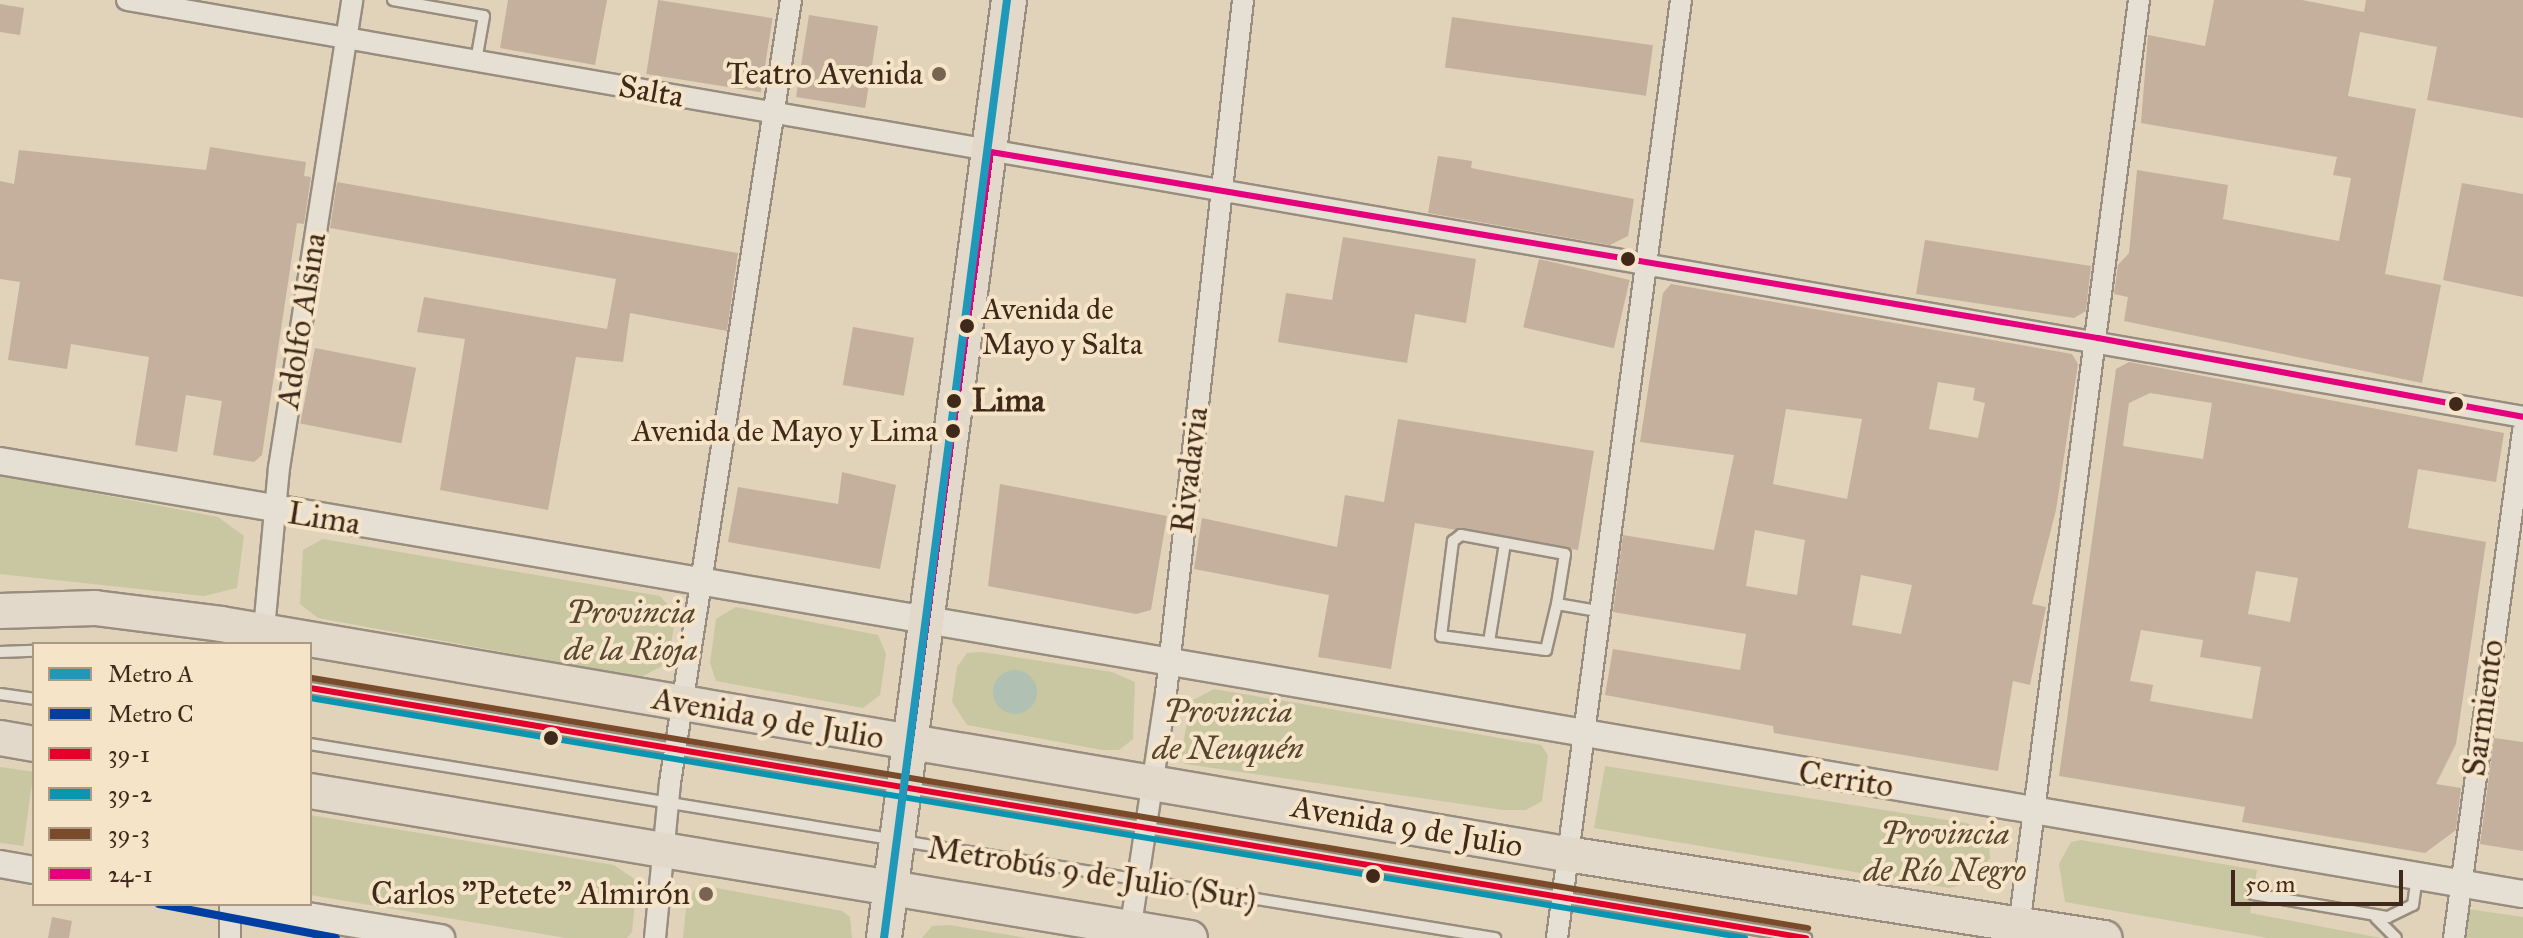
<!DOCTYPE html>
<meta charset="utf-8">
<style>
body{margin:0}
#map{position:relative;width:2523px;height:938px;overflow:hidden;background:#e1d2ba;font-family:"IM FELL Great Primer",serif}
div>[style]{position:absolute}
.green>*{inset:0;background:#c8c7a1;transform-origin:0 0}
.water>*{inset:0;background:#b0c0b2}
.round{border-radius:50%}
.building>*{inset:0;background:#c5b09e;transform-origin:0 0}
.roads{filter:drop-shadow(2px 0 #988d7e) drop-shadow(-2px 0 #988d7e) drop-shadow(0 2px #988d7e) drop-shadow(0 -2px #988d7e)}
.service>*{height:10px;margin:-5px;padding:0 5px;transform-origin:5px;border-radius:5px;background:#e6dfd3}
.minor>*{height:20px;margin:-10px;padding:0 10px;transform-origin:10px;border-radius:10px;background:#e6dfd3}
.tertiary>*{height:26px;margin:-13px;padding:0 13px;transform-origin:13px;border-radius:13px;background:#e6dfd3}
.primary>*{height:34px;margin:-17px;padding:0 17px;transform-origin:17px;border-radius:17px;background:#e2d9cb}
.trunk>*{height:34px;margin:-17px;padding:0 17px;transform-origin:17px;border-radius:17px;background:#e2d9cb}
.bus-1>*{height:6px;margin:-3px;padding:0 3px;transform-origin:3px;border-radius:3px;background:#e4002b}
.bus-2>*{height:6px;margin:-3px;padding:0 3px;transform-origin:3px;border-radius:3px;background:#0a96b3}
.bus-3>*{height:6px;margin:-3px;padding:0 3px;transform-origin:3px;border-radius:3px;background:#7a4b2a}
.bus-4>*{height:6px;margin:-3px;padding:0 3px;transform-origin:3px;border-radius:3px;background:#e5007d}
.metro-1>*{height:8px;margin:-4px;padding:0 4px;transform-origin:4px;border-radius:4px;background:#2098b9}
.metro-2>*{height:8px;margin:-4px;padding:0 4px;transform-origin:4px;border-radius:4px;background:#003ea1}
.dots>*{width:22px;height:22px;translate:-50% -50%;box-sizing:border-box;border:4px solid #f6e4c8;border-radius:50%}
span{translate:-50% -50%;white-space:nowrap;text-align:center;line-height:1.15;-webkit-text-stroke:8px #f6e4c8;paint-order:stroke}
.bus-label{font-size:30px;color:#40291a}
.left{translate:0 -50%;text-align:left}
.right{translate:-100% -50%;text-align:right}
.poi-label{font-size:32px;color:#40291a}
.street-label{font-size:32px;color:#40291a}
.stop-label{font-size:32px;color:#40291a;font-weight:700}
.park-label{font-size:32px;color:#574731;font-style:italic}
.legend{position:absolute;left:32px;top:642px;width:280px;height:264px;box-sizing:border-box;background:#f6e4c8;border:2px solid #ad9982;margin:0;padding:10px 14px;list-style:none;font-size:24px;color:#40291a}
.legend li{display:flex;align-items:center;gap:16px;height:40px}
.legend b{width:40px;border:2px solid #ad9982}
.scale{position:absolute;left:2231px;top:870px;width:172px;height:36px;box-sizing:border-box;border:4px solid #40291a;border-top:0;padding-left:10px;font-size:24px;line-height:28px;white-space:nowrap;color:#40291a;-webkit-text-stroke:6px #f6e4c8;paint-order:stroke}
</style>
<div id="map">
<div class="green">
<i style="clip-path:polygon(0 475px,218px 517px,244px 536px,237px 588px,204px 596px,0 574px)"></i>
<i style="clip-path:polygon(323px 539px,660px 596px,676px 614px,668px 663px,643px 676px,612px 672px,318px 618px,300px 604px,303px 550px)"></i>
<i style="clip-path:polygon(736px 607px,878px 635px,886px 654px,880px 695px,863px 708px,716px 681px,710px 663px,716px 619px)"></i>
<i style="clip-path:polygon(982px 652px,1112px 672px,1135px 682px,1133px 739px,1119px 750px,1102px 750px,967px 725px,952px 702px,957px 667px,967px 653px)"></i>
<i style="clip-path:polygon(1214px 689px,1541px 745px,1548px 755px,1542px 801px,1526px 810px,1503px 810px,1185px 764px,1181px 755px,1191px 701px)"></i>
<i style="clip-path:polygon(1605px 766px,1966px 823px,1988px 832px,1990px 858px,1973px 881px,1949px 888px,1594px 828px)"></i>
<i style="left:0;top:767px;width:34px;height:75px;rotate:8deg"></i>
<i style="clip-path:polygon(310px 815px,614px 865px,637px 881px,632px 932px,627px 938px,566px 938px,310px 895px)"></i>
<i style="clip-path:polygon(2081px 840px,2257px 870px,2250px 913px,2381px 938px,2268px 938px,2065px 902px,2059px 864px,2071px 842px)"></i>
<i style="clip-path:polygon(711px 887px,842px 911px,850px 917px,852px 938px,683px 938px,687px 898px,697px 888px)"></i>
<i style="clip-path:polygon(2468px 909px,2523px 917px,2523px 938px,2466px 938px)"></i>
<i style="clip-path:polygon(949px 925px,1027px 938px,922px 938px,932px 926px)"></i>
</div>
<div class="water">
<i class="round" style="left:993px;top:670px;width:44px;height:44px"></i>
</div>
<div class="building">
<i style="clip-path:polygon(508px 0,607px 0,595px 65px,500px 48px)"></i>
<i style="left:658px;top:0;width:116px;height:75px;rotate:9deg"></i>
<i style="clip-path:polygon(2214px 0,2302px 0,2364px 12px,2366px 0,2523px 0,2523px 118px,2427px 100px,2437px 47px,2360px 32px,2348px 96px,2416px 109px,2385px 274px,2441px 285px,2422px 383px,2124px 321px,2128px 297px,2114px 294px,2118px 265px,2129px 253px,2137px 170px,2228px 185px,2223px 219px,2339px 241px,2351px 178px,2333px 175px,2337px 157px,2141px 123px,2148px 35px,2205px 46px)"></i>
<i style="clip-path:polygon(0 4px,24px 8px,20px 35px,0 32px)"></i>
<i style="left:809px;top:15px;width:70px;height:83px;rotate:9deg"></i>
<i style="left:1452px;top:17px;width:203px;height:51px;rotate:8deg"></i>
<i style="clip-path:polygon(210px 147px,306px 162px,304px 176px,311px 177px,304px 224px,297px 223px,262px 455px,254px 462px,213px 455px,222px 401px,186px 395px,177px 452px,135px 445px,149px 357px,71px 344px,67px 369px,8px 360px,20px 282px,0 279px,0 181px,14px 184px,19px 150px,206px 170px)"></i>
<i style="clip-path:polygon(1438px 156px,1472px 161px,1471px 168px,1634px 199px,1628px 236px,1610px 245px,1428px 213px)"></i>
<i style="clip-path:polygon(337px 182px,738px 253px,727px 331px,630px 313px,623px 362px,576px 357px,548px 510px,440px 490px,465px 339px,417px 332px,424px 297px,607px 329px,616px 279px,330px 228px)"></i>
<i style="clip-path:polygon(2462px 183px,2523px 194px,2523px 297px,2443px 280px)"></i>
<i style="clip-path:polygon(1343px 237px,1476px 259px,1466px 323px,1415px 314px,1407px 363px,1278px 342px,1286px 293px,1332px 300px)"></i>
<i style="clip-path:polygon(1925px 240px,2091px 266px,2086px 311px,2074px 318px,1916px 294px)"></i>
<i style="left:1539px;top:259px;width:93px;height:70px;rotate:13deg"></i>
<i style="clip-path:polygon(evenodd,1671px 284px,2072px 354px,2078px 364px,2056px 510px,2032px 604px,2046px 607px,2030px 685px,2013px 681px,1998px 771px,1774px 733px,1773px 726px,1605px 695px,1613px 649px,1740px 670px,1746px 634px,1613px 612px,1623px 535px,1714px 550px,1734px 455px,1640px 442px,1663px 293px,1671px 284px,1938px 382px,1975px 388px,1973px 400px,1985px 403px,1978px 438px,1929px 429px,1938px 382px,1671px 284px,1786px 409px,1862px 419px,1847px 499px,1773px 484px,1786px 409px,1671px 284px,1755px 530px,1805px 540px,1797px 595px,1746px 586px,1755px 530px,1671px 284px,1861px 575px,1912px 585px,1901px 634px,1852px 625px,1861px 575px)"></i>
<i style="left:853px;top:327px;width:62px;height:59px;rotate:10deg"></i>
<i style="left:315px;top:348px;width:103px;height:77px;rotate:11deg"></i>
<i style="clip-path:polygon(evenodd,2129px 362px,2504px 433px,2496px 482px,2418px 469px,2408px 528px,2486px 542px,2456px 744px,2436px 784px,2461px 788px,2456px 830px,2425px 853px,2242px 822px,2245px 807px,2059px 776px,2116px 369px,2129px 362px,2150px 393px,2212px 403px,2203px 459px,2123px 446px,2129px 403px,2150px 393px,2129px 362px,2256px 571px,2298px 578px,2290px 622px,2248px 614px,2256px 571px,2129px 362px,2141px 630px,2203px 640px,2200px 657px,2261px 667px,2252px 719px,2150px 701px,2153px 685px,2130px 681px,2141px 630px)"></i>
<i style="clip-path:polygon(1398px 419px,1594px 451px,1578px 550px,1415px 523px,1391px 669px,1318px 657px,1329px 595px,1194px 569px,1202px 518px,1337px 547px,1345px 495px,1384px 502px)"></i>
<i style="clip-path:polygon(842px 472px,896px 485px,880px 569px,728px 542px,738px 487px,838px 504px)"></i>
<i style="clip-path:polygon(1000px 484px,1167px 516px,1151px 610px,1136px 614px,988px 586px)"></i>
<i style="clip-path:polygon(2494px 738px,2523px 742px,2523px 851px,2480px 844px)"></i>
<i style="clip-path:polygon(52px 917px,72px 921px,69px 938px,48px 938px)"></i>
</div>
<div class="roads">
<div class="service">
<i style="left:393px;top:0;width:92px;rotate:10deg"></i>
<i style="left:484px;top:16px;width:46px;rotate:100.1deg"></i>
<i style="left:1505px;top:543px;width:61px;rotate:10.4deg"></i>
<i style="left:1565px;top:554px;width:51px;rotate:99.1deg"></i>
<i style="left:1489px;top:642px;width:100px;rotate:-80.8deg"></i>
<i style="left:1505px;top:543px;width:45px;rotate:-169.7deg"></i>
<i style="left:1461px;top:535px;width:10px;rotate:143deg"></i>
<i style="left:1453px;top:541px;width:96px;rotate:97.2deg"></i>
<i style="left:1441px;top:636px;width:106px;rotate:7.6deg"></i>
<i style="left:1546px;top:650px;width:47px;rotate:-76.6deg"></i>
<i style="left:1557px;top:604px;width:41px;rotate:9.9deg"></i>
<i style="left:0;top:652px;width:34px;rotate:-2deg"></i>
<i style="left:310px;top:688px;width:1517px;rotate:9.49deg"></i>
<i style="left:0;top:694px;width:34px;rotate:8deg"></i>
<i style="left:310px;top:744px;width:1201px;rotate:9.3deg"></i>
<i style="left:2253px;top:894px;width:137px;rotate:9.7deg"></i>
<i style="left:2388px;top:917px;width:28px;rotate:-26deg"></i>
<i style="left:2413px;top:905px;width:28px;rotate:-82deg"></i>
<i style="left:2376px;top:918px;width:28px;rotate:45deg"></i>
</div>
<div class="minor">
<i style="left:127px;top:0;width:2432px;rotate:9.87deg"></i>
<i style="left:263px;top:640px;width:173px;rotate:-84.7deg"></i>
<i style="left:279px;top:468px;width:474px;rotate:-81.1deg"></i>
<i style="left:2018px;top:934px;width:942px;rotate:-82.62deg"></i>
<i style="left:230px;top:938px;width:34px;rotate:-90deg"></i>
<i style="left:655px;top:938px;width:156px;rotate:-84.5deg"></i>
<i style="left:670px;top:783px;width:792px;rotate:-81.22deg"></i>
<i style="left:1129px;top:938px;width:248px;rotate:-81.4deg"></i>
<i style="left:1166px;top:693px;width:697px;rotate:-83.66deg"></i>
<i style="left:1557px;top:938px;width:946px;rotate:-82.47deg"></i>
<i style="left:2454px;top:938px;width:512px;rotate:-82.25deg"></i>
</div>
<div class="tertiary">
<i style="left:0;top:461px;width:2560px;rotate:9.74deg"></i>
<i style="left:0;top:864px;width:35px;rotate:10deg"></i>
<i style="left:235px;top:904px;width:209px;rotate:9.4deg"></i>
</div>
<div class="primary">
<i style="left:884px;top:938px;width:946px;rotate:-82.41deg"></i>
</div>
<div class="trunk">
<i style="left:0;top:611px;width:95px;rotate:-1.8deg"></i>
<i style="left:95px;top:608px;width:127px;rotate:7.2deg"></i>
<i style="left:221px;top:624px;width:1366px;rotate:9.7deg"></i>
<i style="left:1567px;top:854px;width:544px;rotate:8.89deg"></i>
<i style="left:0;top:738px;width:35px;rotate:10deg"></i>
<i style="left:310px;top:791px;width:892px;rotate:9.48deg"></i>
</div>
</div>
<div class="bus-1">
<i style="left:310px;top:688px;width:1517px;rotate:9.49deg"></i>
</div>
<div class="bus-2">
<i style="left:310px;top:698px;width:1455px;rotate:9.49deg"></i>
</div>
<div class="bus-3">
<i style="left:312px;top:678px;width:1517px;rotate:9.49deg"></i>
</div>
<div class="bus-4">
<i style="left:884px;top:938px;width:793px;rotate:-82.25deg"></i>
<i style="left:991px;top:152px;width:1123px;rotate:9.54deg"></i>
<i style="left:2098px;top:338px;width:432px;rotate:10.5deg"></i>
</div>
<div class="metro-1">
<i style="left:884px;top:938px;width:946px;rotate:-82.53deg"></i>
</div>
<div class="metro-2">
<i style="left:159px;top:904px;width:180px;rotate:10.9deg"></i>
</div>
<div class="dots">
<i style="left:939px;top:74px;background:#786452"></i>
<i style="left:1628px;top:259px;background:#40291a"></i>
<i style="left:967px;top:326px;background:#40291a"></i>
<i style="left:954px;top:401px;background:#40291a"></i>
<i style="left:2456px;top:404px;background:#40291a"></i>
<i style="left:953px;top:431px;background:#40291a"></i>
<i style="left:551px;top:738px;background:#40291a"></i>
<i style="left:1373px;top:876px;background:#40291a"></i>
<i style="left:706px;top:894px;background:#786452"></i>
</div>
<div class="bus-label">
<span class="left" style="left:982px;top:326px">Avenida de<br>Mayo y Salta</span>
<span class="right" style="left:938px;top:431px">Avenida de Mayo y Lima</span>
</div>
<div class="poi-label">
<span class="right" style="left:923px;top:74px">Teatro Avenida</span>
<span class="right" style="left:690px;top:894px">Carlos "Petete" Almirón</span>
</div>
<div class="street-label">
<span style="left:651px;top:92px;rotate:10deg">Salta</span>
<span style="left:302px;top:321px;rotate:-81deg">Adolfo Alsina</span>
<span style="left:1190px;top:470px;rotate:-83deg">Rivadavia</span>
<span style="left:324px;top:519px;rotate:9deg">Lima</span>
<span style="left:2484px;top:708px;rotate:-82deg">Sarmiento</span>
<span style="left:768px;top:719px;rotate:10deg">Avenida 9 de Julio</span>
<span style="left:1846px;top:780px;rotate:9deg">Cerrito</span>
<span style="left:1407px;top:827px;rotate:10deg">Avenida 9 de Julio</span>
<span style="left:1092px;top:874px;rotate:9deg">Metrobús 9 de Julio (Sur)</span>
</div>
<div class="stop-label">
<span class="left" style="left:972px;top:401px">Lima</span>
</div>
<div class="park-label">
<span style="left:631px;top:632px">Provincia<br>de la Rioja</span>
<span style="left:1228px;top:731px">Provincia<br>de Neuquén</span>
<span style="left:1945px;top:853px">Provincia<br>de Río Negro</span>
</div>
<ul class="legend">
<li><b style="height:10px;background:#2098b9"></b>Metro A</li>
<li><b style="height:10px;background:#003ea1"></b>Metro C</li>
<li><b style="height:10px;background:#e4002b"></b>39-1</li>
<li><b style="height:10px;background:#0a96b3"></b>39-2</li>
<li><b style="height:10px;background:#7a4b2a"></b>39-3</li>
<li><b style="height:10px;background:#e5007d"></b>24-1</li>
</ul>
<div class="scale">50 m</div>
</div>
